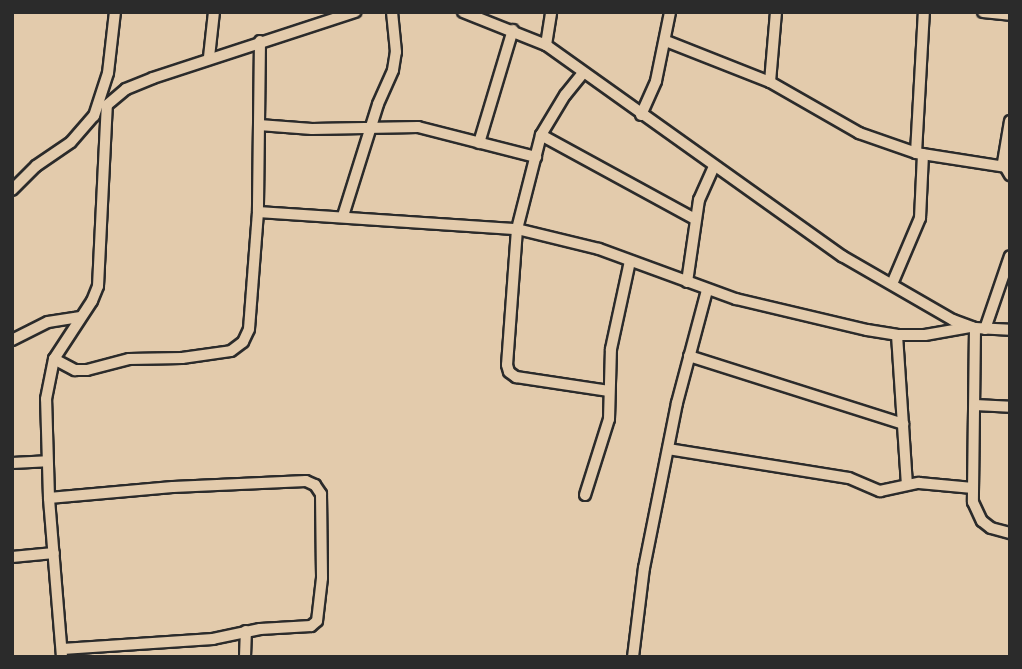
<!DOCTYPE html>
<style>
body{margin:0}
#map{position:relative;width:1022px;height:669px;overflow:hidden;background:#e3cbac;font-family:"Balsamiq Sans",sans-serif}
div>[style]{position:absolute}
.roads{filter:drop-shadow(2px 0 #2b2b2b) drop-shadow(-2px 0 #2b2b2b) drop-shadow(0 2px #2b2b2b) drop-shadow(0 -2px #2b2b2b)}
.minor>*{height:10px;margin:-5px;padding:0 5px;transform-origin:5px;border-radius:5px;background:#e3cbac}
span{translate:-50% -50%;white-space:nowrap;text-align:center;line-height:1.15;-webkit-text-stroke:5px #e3cbac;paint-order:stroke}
.frame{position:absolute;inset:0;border:14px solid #2b2b2b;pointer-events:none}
</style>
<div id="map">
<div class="roads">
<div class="minor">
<i style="left:463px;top:12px;width:89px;rotate:21.7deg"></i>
<i style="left:546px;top:45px;width:364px;rotate:35.5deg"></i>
<i style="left:842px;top:256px;width:128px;rotate:30deg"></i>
<i style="left:953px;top:320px;width:23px;rotate:20deg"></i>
<i style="left:975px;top:328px;width:35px;rotate:3deg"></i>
<i style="left:983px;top:12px;width:27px;rotate:6deg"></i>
<i style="left:260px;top:41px;width:171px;rotate:90.7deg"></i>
<i style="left:258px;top:212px;width:260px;rotate:3.8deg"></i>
<i style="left:517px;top:229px;width:84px;rotate:13.7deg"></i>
<i style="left:599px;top:249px;width:146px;rotate:20.1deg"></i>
<i style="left:736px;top:299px;width:135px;rotate:13.3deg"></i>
<i style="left:867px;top:330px;width:30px;rotate:9deg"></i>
<i style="left:897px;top:335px;width:28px"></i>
<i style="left:925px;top:335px;width:47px;rotate:-9.9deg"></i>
<i style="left:666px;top:41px;width:112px;rotate:21.5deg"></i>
<i style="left:770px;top:82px;width:103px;rotate:29.8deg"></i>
<i style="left:859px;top:133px;width:60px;rotate:19.3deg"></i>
<i style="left:916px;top:153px;width:90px;rotate:8.9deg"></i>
<i style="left:546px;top:45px;width:33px;rotate:-81deg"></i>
<i style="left:209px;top:57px;width:45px;rotate:-83.7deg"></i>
<i style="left:583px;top:73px;width:28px;rotate:129deg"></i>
<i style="left:565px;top:95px;width:47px;rotate:121deg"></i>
<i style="left:541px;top:135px;width:97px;rotate:104.3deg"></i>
<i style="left:517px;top:229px;width:136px;rotate:94.2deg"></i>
<i style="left:507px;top:365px;width:7px;rotate:74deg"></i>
<i style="left:509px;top:372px;width:9px;rotate:36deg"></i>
<i style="left:516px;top:377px;width:94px;rotate:8.6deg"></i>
<i style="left:770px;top:82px;width:70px;rotate:-85.1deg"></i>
<i style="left:641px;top:115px;width:37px;rotate:-66deg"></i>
<i style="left:656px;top:81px;width:70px;rotate:-78.5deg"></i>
<i style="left:1010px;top:121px;width:43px;rotate:99.5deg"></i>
<i style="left:1003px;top:163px;width:14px;rotate:60deg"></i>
<i style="left:259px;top:125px;width:53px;rotate:4.3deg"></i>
<i style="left:312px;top:129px;width:106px;rotate:-1.1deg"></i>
<i style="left:418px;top:127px;width:122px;rotate:14.3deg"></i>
<i style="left:541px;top:135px;width:175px;rotate:28.6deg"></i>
<i style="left:479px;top:143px;width:118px;rotate:-73.3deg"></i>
<i style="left:916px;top:153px;width:141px;rotate:-86.8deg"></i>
<i style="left:12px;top:190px;width:34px;rotate:-45deg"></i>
<i style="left:36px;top:166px;width:42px;rotate:-34.4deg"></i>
<i style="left:71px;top:142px;width:35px;rotate:-49deg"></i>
<i style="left:94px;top:116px;width:45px;rotate:-72deg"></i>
<i style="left:108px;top:73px;width:61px;rotate:-83.5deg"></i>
<i style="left:343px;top:216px;width:117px;rotate:-72.6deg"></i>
<i style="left:378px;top:104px;width:37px;rotate:-66deg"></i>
<i style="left:393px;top:70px;width:18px;rotate:-81deg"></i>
<i style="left:396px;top:52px;width:40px;rotate:-95.7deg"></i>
<i style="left:687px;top:282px;width:83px;rotate:-81.7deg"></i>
<i style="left:699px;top:200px;width:37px;rotate:-66deg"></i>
<i style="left:892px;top:284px;width:72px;rotate:-67deg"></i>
<i style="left:920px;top:218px;width:64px;rotate:-87.3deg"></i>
<i style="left:975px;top:328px;width:174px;rotate:90.7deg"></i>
<i style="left:973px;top:502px;width:21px;rotate:65deg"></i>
<i style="left:982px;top:521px;width:11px;rotate:38deg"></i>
<i style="left:991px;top:528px;width:20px;rotate:15deg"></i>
<i style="left:985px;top:329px;width:77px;rotate:-71.1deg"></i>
<i style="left:897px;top:335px;width:149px;rotate:86.2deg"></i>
<i style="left:12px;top:340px;width:40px;rotate:-26.6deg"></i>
<i style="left:48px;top:322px;width:33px;rotate:-9deg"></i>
<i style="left:689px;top:356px;width:225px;rotate:17.6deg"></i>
<i style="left:54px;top:359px;width:24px;rotate:28deg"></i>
<i style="left:75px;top:370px;width:12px"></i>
<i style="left:87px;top:370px;width:43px;rotate:-14.7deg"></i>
<i style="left:129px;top:359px;width:53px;rotate:-1.1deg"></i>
<i style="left:182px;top:358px;width:49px;rotate:-8.1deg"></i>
<i style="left:231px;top:351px;width:15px;rotate:-37deg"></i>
<i style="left:243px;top:342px;width:14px;rotate:-65deg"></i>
<i style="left:249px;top:329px;width:117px;rotate:-85.6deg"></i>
<i style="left:975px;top:405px;width:35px;rotate:3deg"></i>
<i style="left:668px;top:449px;width:183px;rotate:9.1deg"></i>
<i style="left:849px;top:478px;width:34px;rotate:23deg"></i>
<i style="left:880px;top:491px;width:40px;rotate:-12deg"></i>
<i style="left:919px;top:483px;width:54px;rotate:5.3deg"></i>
<i style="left:12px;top:463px;width:35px;rotate:-3deg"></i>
<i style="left:585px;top:495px;width:80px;rotate:-72.5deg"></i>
<i style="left:609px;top:419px;width:70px;rotate:-88.4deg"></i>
<i style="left:611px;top:349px;width:90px;rotate:-77.8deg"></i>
<i style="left:49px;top:498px;width:124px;rotate:-5.1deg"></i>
<i style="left:173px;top:487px;width:133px;rotate:-2.6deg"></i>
<i style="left:306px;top:481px;width:10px;rotate:24deg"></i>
<i style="left:315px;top:485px;width:11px;rotate:56deg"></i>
<i style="left:321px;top:494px;width:84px;rotate:89.3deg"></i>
<i style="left:322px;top:578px;width:43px;rotate:96.6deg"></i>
<i style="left:317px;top:621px;width:8px;rotate:140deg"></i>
<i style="left:311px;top:626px;width:51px;rotate:176.6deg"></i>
<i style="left:260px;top:629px;width:48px;rotate:168deg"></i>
<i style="left:213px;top:639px;width:151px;rotate:176.2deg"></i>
<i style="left:12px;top:557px;width:42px;rotate:-5.4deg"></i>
<i style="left:62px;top:657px;width:160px;rotate:-94.7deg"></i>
<i style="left:49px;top:498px;width:99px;rotate:-91.7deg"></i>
<i style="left:46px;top:399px;width:41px;rotate:-78.7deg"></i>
<i style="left:54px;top:359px;width:69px;rotate:-56.8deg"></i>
<i style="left:92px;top:301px;width:16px;rotate:-68deg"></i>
<i style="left:98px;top:286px;width:181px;rotate:-87.2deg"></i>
<i style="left:107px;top:105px;width:25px;rotate:-40deg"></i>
<i style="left:126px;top:89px;width:29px;rotate:-22deg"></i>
<i style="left:153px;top:78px;width:213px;rotate:-18.1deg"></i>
<i style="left:245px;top:657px;width:26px;rotate:-88deg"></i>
<i style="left:633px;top:657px;width:90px;rotate:-83deg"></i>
<i style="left:644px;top:568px;width:168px;rotate:-78.7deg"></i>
<i style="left:677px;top:403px;width:117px;rotate:-75.1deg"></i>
</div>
</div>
<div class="frame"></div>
</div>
